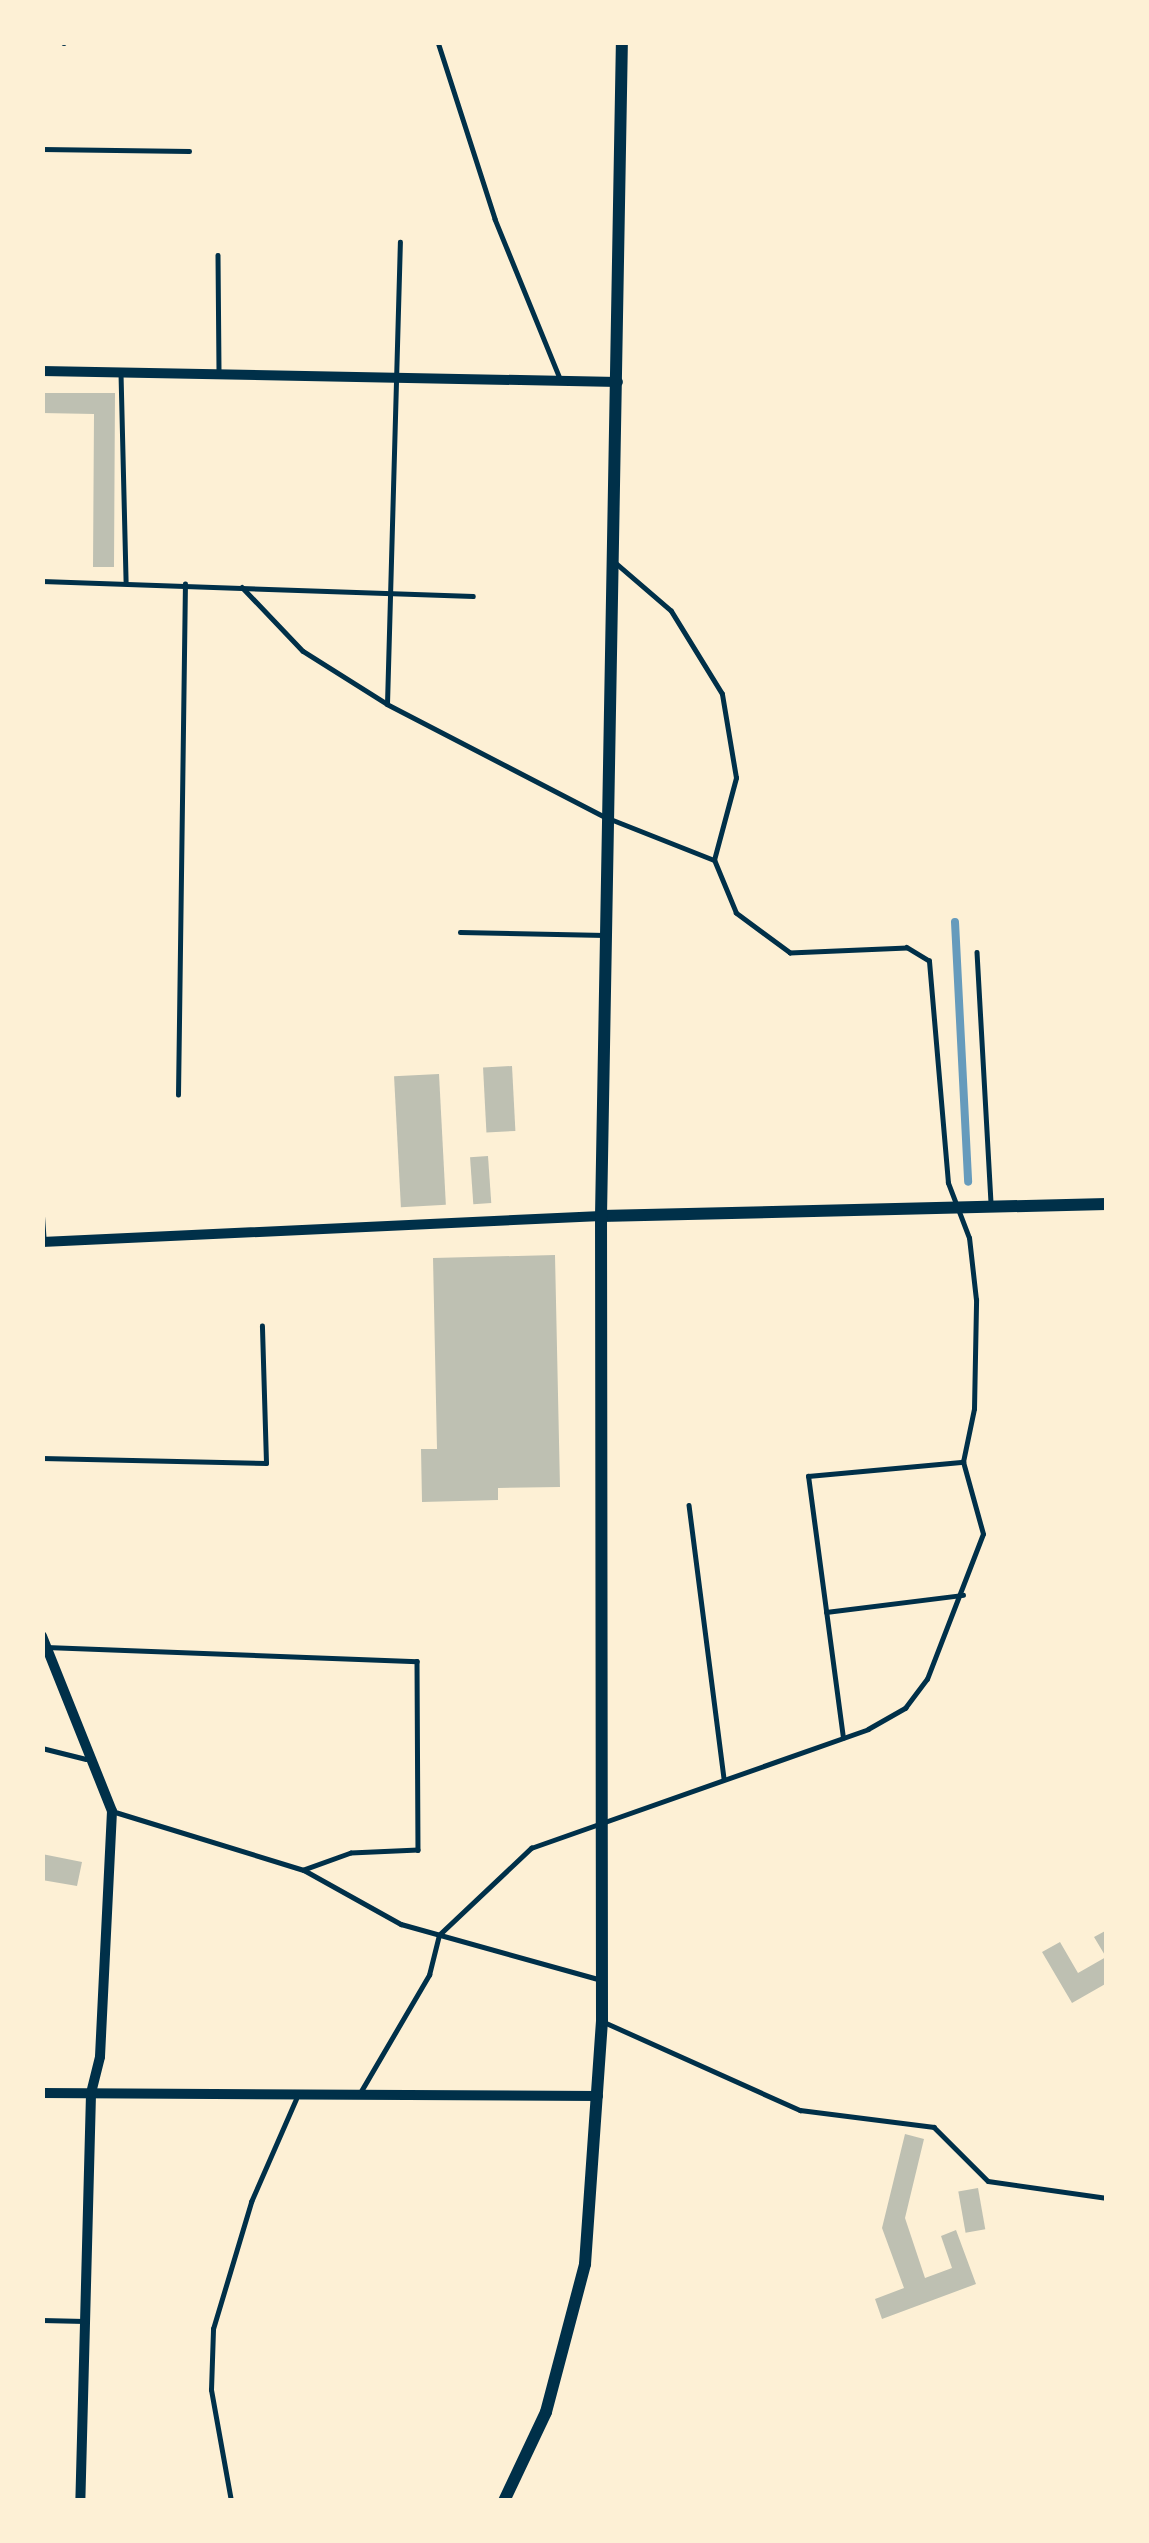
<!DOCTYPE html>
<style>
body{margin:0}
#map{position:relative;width:1149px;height:2543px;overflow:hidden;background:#fdf0d5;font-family:Commissioner,sans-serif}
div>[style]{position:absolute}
.stream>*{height:8px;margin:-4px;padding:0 4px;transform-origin:4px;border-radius:4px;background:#669bbc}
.building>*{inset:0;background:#bec0b2;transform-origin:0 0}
.service>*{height:4.5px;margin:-2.25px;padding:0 2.25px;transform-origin:2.25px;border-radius:2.25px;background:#003049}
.minor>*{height:10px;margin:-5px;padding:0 5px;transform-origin:5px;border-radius:5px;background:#003049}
.tertiary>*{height:12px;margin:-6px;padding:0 6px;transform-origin:6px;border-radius:6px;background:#003049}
span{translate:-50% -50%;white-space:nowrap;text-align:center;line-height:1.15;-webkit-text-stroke:9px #fdf0d5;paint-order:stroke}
.frame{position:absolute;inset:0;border:45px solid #fdf0d5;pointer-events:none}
</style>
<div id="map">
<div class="stream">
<i style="left:955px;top:922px;width:260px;rotate:87.1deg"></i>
</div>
<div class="building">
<i style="clip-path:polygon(42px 393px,115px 393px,114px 567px,93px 567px,94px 414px,42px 413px)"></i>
<i style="left:512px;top:1066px;width:65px;height:29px;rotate:87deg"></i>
<i style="left:439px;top:1074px;width:131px;height:45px;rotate:87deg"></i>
<i style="left:488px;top:1156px;width:47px;height:18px;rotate:86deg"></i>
<i style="clip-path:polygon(555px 1255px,560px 1487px,498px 1488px,498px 1500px,422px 1502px,421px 1449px,437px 1449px,433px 1258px)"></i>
<i style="clip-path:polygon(42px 1854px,82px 1862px,77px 1886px,42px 1880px)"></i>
<i style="clip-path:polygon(1107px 1930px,1107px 1983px,1072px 2003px,1042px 1952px,1060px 1942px,1078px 1973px,1106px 1957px,1094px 1937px)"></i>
<i style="clip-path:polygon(905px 2134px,924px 2139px,905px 2218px,925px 2278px,952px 2268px,941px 2236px,956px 2230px,976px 2284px,882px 2319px,875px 2299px,904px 2288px,882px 2228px)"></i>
<i style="left:978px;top:2188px;width:42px;height:20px;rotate:80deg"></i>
</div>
<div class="service">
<i style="left:64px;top:42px;width:1px;rotate:90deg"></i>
<i style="left:438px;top:42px;width:186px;rotate:72.1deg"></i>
<i style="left:495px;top:219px;width:175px;rotate:67.8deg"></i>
<i style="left:42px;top:149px;width:147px;rotate:0.8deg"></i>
<i style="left:218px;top:255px;width:120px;rotate:89.5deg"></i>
<i style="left:121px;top:373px;width:208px;rotate:88.6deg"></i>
<i style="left:42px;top:581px;width:431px;rotate:2deg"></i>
<i style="left:242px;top:587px;width:88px;rotate:46.4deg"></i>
<i style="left:303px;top:651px;width:99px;rotate:32.2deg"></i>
<i style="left:387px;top:704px;width:243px;rotate:27.4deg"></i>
<i style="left:387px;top:704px;width:462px;rotate:-88.4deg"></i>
<i style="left:613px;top:820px;width:109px;rotate:21.6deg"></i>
<i style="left:460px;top:932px;width:145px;rotate:1.2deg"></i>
<i style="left:977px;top:952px;width:252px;rotate:86.8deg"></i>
<i style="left:178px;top:1095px;width:511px;rotate:-89.22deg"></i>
<i style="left:42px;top:1209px;width:32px;rotate:86deg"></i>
<i style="left:42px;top:1458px;width:224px;rotate:1.3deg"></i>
<i style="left:266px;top:1463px;width:137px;rotate:-91.7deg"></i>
<i style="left:689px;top:1505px;width:276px;rotate:82.7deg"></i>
<i style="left:826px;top:1612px;width:138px;rotate:-7.1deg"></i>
<i style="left:46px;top:1647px;width:371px;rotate:2.2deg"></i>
<i style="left:417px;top:1661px;width:189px;rotate:89.7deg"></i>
<i style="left:418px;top:1850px;width:67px;rotate:177.4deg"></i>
<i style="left:351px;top:1853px;width:50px;rotate:160.1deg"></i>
<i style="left:843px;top:1738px;width:264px;rotate:-97.6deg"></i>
<i style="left:808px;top:1476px;width:156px;rotate:-5.2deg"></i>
<i style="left:42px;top:1748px;width:45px;rotate:14deg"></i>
<i style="left:112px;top:1811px;width:201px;rotate:17.1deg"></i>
<i style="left:304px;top:1870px;width:111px;rotate:29.1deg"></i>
<i style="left:401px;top:1924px;width:205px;rotate:15.6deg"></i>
<i style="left:604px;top:2022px;width:215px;rotate:24.2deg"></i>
<i style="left:800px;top:2110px;width:135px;rotate:7.2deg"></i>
<i style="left:934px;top:2127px;width:76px;rotate:45deg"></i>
<i style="left:988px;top:2181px;width:120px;rotate:8.1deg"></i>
<i style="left:360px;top:2093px;width:137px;rotate:-59.7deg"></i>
<i style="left:429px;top:1975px;width:41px;rotate:-76deg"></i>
<i style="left:439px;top:1935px;width:127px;rotate:-43.4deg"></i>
<i style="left:531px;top:1848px;width:357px;rotate:-19.4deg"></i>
<i style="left:868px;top:1729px;width:43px;rotate:-29.6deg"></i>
<i style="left:905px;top:1708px;width:36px;rotate:-53deg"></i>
<i style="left:927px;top:1679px;width:155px;rotate:-68.9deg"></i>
<i style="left:983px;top:1534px;width:75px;rotate:-105.5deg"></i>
<i style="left:963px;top:1462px;width:54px;rotate:-78.3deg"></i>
<i style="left:974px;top:1409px;width:109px;rotate:-88.9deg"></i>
<i style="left:976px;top:1300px;width:62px;rotate:-96.4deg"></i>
<i style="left:969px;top:1238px;width:59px;rotate:-110.9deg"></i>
<i style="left:948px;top:1183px;width:223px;rotate:-94.9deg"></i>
<i style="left:929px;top:961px;width:26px;rotate:-149deg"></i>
<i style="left:907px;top:948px;width:117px;rotate:177.6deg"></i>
<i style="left:790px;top:953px;width:67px;rotate:-143.5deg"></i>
<i style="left:736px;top:913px;width:57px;rotate:-112.5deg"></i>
<i style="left:714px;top:860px;width:85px;rotate:-75deg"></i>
<i style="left:736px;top:778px;width:85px;rotate:-99.5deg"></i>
<i style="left:722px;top:694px;width:97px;rotate:-121.6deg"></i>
<i style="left:671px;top:611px;width:75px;rotate:-139.3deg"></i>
<i style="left:42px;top:2320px;width:42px;rotate:1.4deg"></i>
<i style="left:231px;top:2501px;width:113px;rotate:-100.2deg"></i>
<i style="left:211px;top:2390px;width:61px;rotate:-88.1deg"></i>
<i style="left:213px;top:2329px;width:133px;rotate:-73.3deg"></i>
<i style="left:251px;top:2202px;width:112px;rotate:-66.4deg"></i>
</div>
<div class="minor">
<i style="left:42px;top:371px;width:576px;rotate:1.09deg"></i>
<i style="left:42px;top:1242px;width:560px;rotate:-2.66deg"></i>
<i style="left:42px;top:1636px;width:188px;rotate:68.2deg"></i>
<i style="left:112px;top:1811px;width:246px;rotate:92.8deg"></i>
<i style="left:100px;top:2057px;width:38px;rotate:104deg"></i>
<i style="left:91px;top:2094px;width:407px;rotate:91.5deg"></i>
<i style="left:42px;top:2093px;width:556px;rotate:0.31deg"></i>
</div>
<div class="tertiary">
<i style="left:601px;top:1216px;width:506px;rotate:-1.36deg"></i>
<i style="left:504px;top:2501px;width:98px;rotate:-64.7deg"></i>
<i style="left:546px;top:2412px;width:153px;rotate:-75.2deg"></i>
<i style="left:585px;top:2264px;width:244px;rotate:-86deg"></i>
<i style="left:602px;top:2021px;width:805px;rotate:-90.07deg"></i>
<i style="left:601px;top:1216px;width:1174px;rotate:-88.98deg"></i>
</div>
<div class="frame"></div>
</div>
